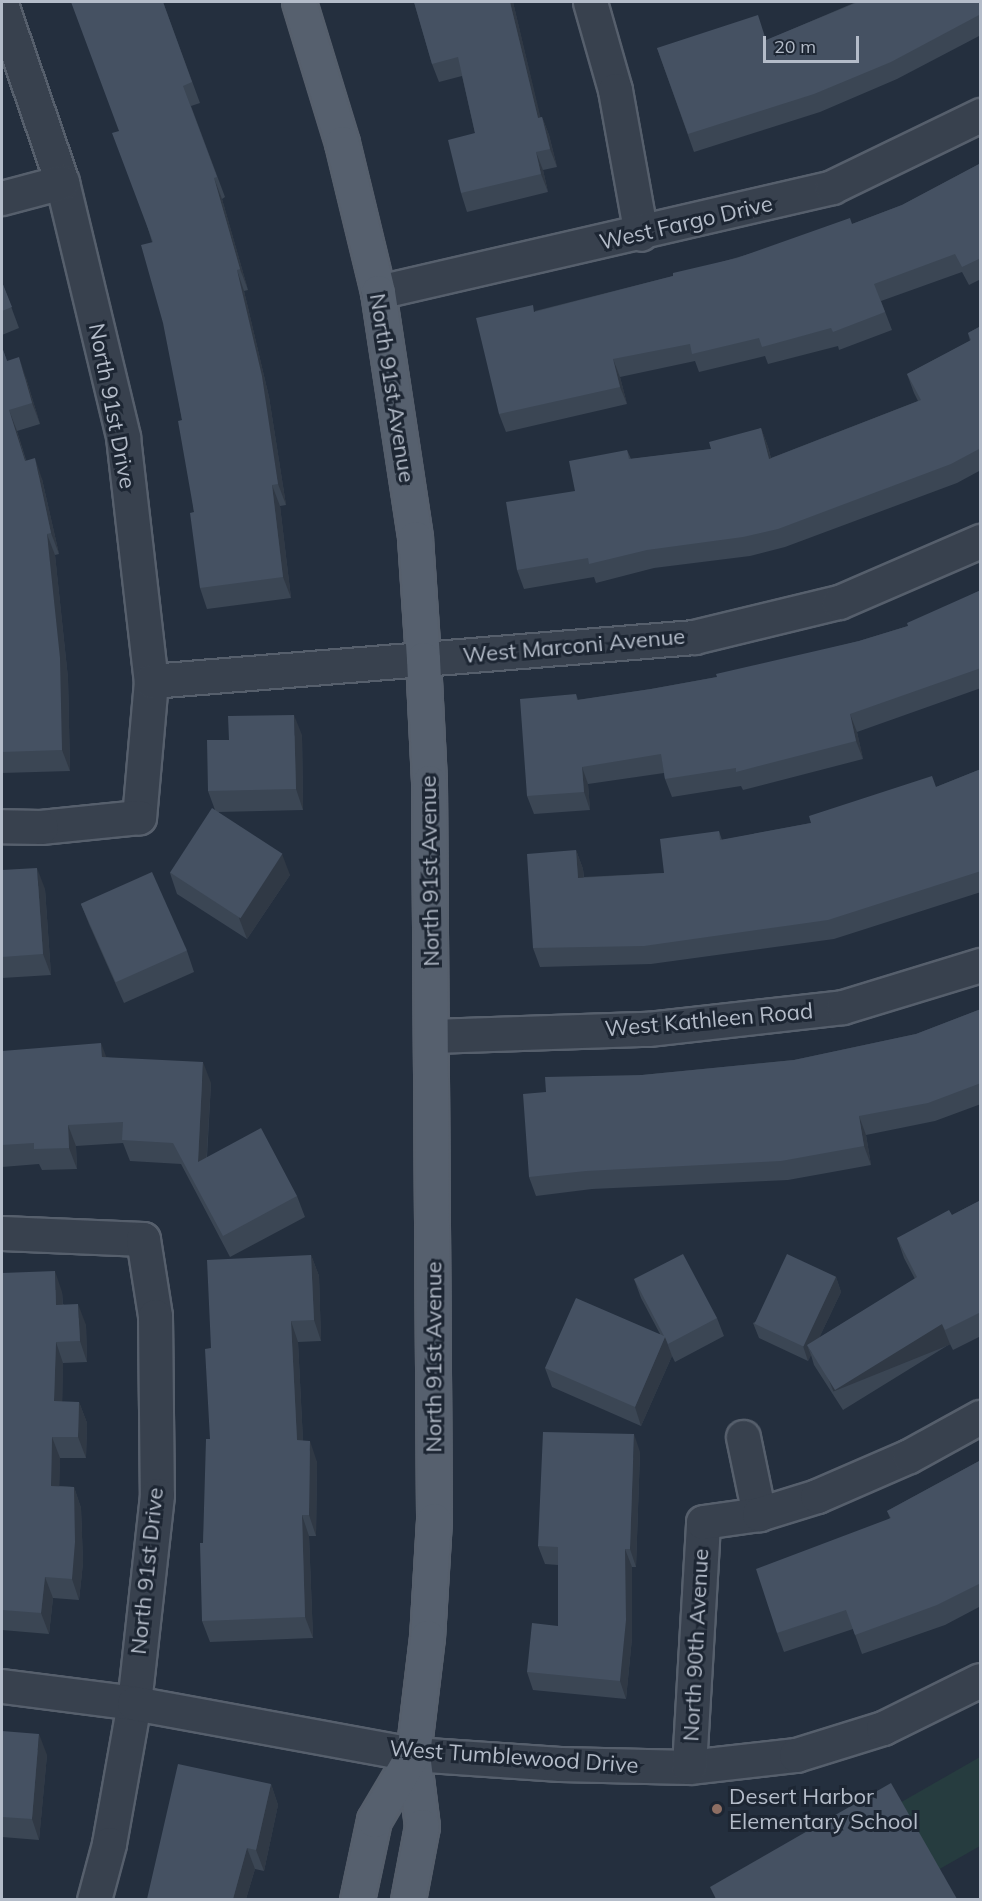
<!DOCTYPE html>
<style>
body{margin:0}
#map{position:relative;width:982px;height:1901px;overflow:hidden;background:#242f3e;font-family:Mulish,sans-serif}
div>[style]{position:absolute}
.green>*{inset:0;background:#263c3f}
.roads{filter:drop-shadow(2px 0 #565f6c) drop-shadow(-2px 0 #565f6c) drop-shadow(0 2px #565f6c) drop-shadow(0 -2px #565f6c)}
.minor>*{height:33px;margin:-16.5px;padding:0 16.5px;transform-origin:16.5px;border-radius:16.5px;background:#38414e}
.major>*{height:33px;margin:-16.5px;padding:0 16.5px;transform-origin:16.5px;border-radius:16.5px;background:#56606e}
.wall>*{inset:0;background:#3b4654}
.shaded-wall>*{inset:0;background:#303945;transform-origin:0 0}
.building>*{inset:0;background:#455162;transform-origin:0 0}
.dots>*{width:16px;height:16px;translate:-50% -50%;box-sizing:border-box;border:3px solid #1d2633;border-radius:50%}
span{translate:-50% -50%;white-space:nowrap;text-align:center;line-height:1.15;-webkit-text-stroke:6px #1d2633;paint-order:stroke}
.street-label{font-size:22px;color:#b4bcc9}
.poi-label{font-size:22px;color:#b4bcc9}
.left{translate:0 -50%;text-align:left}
.frame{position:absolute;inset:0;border:3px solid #b4bcc9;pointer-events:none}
.scale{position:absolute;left:763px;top:36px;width:96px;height:27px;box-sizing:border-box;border:3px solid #b4bcc9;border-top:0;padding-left:8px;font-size:18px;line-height:21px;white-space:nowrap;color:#b4bcc9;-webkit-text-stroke:4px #1d2633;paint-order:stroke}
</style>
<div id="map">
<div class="green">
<i style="clip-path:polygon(980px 1757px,980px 1846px,936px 1871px,898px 1804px)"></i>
</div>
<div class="roads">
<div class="minor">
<i style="left:590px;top:2px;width:91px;rotate:74.1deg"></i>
<i style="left:615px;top:90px;width:146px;rotate:79.8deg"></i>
<i style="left:2px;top:7px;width:185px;rotate:71.1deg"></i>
<i style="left:62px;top:182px;width:262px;rotate:76.5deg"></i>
<i style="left:123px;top:437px;width:246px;rotate:83.5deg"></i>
<i style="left:151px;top:681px;width:137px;rotate:95deg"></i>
<i style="left:139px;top:817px;width:99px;rotate:174.2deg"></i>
<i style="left:41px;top:827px;width:39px;rotate:-179deg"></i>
<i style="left:2px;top:198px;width:62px;rotate:-14.9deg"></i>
<i style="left:378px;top:292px;width:466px;rotate:-13deg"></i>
<i style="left:832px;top:187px;width:165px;rotate:-25.9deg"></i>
<i style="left:151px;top:681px;width:545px;rotate:-4.63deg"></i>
<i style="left:694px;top:637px;width:149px;rotate:-13.6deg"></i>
<i style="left:839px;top:602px;width:154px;rotate:-23.4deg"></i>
<i style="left:432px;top:1036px;width:216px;rotate:-1.9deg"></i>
<i style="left:648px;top:1029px;width:196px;rotate:-6.4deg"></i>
<i style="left:843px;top:1007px;width:143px;rotate:-17deg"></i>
<i style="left:2px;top:1233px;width:141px;rotate:2.4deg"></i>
<i style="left:143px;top:1239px;width:78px;rotate:81.1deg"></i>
<i style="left:155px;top:1316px;width:179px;rotate:89.4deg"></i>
<i style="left:157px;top:1495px;width:209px;rotate:96.3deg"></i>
<i style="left:134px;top:1703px;width:143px;rotate:100.1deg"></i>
<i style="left:109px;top:1844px;width:58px;rotate:105deg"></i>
<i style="left:743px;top:1437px;width:79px;rotate:78.3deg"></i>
<i style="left:2px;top:1686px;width:133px;rotate:7.3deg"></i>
<i style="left:134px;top:1703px;width:284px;rotate:10.4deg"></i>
<i style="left:413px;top:1754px;width:147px;rotate:3.9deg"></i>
<i style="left:560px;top:1764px;width:129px;rotate:1.3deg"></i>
<i style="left:689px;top:1767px;width:108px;rotate:-6.4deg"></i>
<i style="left:796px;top:1755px;width:91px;rotate:-17.2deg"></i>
<i style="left:883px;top:1728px;width:108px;rotate:-26.3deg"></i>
<i style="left:689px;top:1767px;width:245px;rotate:-86.7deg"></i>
<i style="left:703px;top:1522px;width:57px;rotate:-8.1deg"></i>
<i style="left:759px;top:1514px;width:61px;rotate:-17.2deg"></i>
<i style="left:817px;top:1496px;width:100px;rotate:-23.5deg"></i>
<i style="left:909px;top:1456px;width:81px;rotate:-28.8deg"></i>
</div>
<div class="major">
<i style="left:299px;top:2px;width:147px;rotate:73deg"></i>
<i style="left:342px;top:143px;width:153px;rotate:76.4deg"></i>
<i style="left:378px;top:292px;width:249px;rotate:81.4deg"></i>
<i style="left:415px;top:538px;width:121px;rotate:86.2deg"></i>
<i style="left:423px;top:659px;width:123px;rotate:87.2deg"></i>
<i style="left:429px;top:782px;width:738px;rotate:89.61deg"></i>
<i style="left:434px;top:1520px;width:117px;rotate:93.4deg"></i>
<i style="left:427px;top:1637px;width:118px;rotate:96.8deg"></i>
<i style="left:413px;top:1754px;width:73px;rotate:82.9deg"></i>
<i style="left:422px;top:1826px;width:75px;rotate:100.7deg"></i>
<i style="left:357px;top:1900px;width:82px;rotate:-78deg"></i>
<i style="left:374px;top:1820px;width:77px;rotate:-59.4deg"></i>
</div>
</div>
<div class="wall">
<i style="clip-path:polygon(163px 2px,200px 103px,191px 106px,225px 197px,222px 199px,248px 290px,244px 291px,269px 397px,286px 505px,280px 506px,291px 598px,207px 609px,200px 588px,194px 512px,182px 420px,152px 242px,119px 131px)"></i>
<i style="clip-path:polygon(414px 2px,513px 2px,540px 117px,542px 117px,549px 135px,557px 167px,543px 170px,548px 192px,467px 212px,461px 193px,475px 133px,462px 76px,439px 82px,432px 64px)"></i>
<i style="clip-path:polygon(856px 2px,981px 2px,981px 35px,897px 79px,820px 112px,694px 152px,657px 48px,767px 40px)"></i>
<i style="clip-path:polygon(981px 163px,981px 279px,969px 285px,962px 272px,881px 301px,892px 330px,839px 350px,838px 346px,768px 364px,765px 356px,699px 372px,695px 361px,620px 377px,627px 404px,506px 432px,499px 414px,535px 311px,673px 276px,852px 224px,902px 205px)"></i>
<i style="clip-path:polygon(2px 282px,19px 328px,2px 335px)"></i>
<i style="clip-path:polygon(981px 326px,981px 470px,957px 483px,785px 547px,750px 556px,654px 568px,596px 583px,594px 577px,524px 589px,517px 570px,627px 450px,631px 459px,711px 449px,761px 428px,768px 447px,771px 458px,918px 401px,914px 393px,907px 374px,970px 341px,968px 333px)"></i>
<i style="clip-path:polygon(2px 347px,7px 361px,26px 378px,40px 424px,17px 431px,26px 460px,42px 479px,59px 554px,55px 555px,68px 678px,70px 771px,2px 773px)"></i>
<i style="clip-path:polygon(981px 590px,981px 688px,857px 732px,863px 759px,743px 790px,741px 786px,672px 797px,665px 779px,664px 773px,588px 784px,590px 810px,534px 814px,527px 796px,576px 694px,578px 700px,651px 689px,717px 677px,859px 641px,908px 626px)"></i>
<i style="clip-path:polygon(302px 735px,303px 810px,218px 812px,290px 875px,247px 939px,177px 894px,170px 873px,215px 810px,208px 791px,229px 740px)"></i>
<i style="clip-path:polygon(981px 769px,981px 892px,834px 939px,651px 964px,540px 967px,533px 948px,576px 850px,583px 869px,584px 877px,664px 873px,719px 831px,722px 840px,811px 823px,936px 787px)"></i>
<i style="clip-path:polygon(2px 870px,45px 889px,51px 975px,2px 978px)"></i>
<i style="clip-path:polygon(81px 904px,187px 951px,194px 972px,124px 1003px,89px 924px)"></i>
<i style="clip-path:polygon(981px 1009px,981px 1104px,935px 1121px,866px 1135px,871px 1165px,788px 1180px,592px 1189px,536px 1196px,529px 1177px,546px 1092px,642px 1075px,794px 1060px,916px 1034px)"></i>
<i style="clip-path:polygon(2px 1051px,106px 1057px,211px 1083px,207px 1157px,297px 1196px,305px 1217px,230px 1257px,181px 1164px,130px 1161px,123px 1143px,76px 1146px,77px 1169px,42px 1170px,39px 1164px,2px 1167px)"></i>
<i style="clip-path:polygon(981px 1200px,981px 1336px,953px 1350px,950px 1344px,843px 1410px,814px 1365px,811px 1355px,808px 1361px,759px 1338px,753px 1323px,836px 1277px,841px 1292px,819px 1338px,915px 1279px,904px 1258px,897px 1238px,952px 1215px)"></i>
<i style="clip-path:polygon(311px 1255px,319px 1276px,321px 1341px,298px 1342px,303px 1441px,317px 1462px,316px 1536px,309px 1536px,313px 1638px,210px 1642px,202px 1621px,203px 1543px,210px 1439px,211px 1348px)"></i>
<i style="clip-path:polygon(2px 1273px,62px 1292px,63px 1304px,86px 1325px,87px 1362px,63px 1363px,62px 1402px,79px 1402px,87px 1423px,86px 1458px,60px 1458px,59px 1486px,74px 1487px,81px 1508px,83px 1563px,79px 1600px,53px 1598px,49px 1634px,2px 1630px)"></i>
<i style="clip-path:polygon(634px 1279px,717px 1318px,724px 1336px,675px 1362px,672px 1356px,641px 1426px,552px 1387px,545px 1368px,660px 1334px,641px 1298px)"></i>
<i style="clip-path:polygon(640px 1452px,636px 1567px,632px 1567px,632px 1638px,626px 1699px,533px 1690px,527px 1672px,558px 1626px,558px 1565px,545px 1564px,538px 1546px)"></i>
<i style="clip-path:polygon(981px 1460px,981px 1606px,945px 1625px,862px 1654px,853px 1629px,784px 1652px,777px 1633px,890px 1518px,887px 1511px)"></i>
<i style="clip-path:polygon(2px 1731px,47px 1755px,39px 1840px,2px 1837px)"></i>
<i style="clip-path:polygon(271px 1784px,278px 1805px,264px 1871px,255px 1869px,246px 1899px,147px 1899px)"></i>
</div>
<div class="shaded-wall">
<i style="clip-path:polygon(510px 2px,513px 2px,545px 136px,538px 118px)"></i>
<i style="clip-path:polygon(542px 117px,549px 135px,557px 167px,550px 149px)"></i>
<i style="clip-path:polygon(536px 152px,543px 170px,548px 192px,541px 174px)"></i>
<i style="clip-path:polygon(214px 178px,222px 199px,248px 290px,240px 269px)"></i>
<i style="clip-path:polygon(237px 270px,244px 291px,269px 397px,286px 505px,278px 484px)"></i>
<i style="clip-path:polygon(19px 357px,26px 378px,40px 424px,32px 403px)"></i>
<i style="clip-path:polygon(613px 359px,620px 377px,627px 404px,620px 387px)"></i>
<i style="clip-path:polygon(9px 410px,17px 431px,32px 482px,25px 461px)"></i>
<i style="clip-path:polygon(761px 428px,768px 447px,776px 478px,769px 459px)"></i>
<i style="clip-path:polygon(35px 458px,42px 479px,59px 554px,51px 533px)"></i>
<i style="clip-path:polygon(272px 485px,280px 506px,291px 598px,283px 577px)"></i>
<i style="clip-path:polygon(47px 534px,55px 555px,68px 678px,70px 771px,62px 750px)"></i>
<i style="clip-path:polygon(850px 714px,857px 732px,863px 759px,856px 741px)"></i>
<i style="clip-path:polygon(294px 715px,302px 735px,303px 810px,296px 789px)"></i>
<i style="clip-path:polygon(582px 767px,588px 784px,590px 810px,584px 792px)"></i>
<i style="clip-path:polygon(576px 850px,583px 869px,585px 897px,578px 878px)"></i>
<i style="clip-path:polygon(282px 854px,290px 875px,247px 939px,239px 918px)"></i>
<i style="clip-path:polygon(37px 868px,45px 889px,51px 975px,43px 954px)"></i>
<i style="clip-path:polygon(101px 1043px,109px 1064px,102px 1057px)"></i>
<i style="clip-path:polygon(203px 1062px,211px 1083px,205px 1183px,198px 1162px)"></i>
<i style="clip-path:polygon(859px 1116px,866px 1135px,871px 1165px,864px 1146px)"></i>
<i style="clip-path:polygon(68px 1125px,76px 1146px,77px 1169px,69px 1148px)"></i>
<i style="clip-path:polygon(311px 1255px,319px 1276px,321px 1341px,314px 1320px)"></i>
<i style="clip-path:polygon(55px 1271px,62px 1292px,64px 1326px,56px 1305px)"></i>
<i style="clip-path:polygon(836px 1277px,841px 1292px,812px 1353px,807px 1345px,811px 1355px,808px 1361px,803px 1346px)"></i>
<i style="clip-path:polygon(78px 1304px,86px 1325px,87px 1362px,80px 1341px)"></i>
<i style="clip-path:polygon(291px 1321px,298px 1342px,304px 1461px,297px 1440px)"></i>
<i style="left:942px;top:1324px;width:22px;height:126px;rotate:68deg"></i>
<i style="clip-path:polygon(665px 1337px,672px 1356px,641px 1426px,635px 1407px)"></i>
<i style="clip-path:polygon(56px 1342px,63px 1363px,62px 1422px,54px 1401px)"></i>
<i style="clip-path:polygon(79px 1402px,87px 1423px,86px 1458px,78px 1437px)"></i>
<i style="clip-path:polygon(634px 1434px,640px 1452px,636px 1567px,630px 1549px)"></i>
<i style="clip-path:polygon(52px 1437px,60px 1458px,59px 1507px,51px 1486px)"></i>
<i style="clip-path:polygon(310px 1441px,317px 1462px,316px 1536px,309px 1515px)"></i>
<i style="clip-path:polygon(74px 1487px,81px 1508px,83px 1563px,79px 1600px,72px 1579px)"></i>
<i style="clip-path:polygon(302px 1515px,309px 1536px,313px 1638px,305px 1617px)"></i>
<i style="clip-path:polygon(625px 1549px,632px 1567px,632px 1638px,626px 1699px,620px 1681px)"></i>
<i style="clip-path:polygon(45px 1577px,53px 1598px,49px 1634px,41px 1613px)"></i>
<i style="clip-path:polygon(39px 1734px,47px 1755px,39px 1840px,32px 1819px)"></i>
<i style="clip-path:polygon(271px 1784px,278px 1805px,264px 1871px,256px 1850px)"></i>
<i style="clip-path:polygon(247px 1848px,255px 1869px,246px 1899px,233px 1899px)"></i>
</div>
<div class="building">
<i style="clip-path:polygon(71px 2px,163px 2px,192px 82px,183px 86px,217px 177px,214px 178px,240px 269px,237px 270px,262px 376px,278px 484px,272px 485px,283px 577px,200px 588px,190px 513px,194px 512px,178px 421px,182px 420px,163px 323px,141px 245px,153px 242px,112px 133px,119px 131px)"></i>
<i style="clip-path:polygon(414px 2px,510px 2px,538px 118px,542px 117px,550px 149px,536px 152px,541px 174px,461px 193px,448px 140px,475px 133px,458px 57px,432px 64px)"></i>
<i style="clip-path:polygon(858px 2px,981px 2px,981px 14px,891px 62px,814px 94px,688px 134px,657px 48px,758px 15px,766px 40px)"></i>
<i style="clip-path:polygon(981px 163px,981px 258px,962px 267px,955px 254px,874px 284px,885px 312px,833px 332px,831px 328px,762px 347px,759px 338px,692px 354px,690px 344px,613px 359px,620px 387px,499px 414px,476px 318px,533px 305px,534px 312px,673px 276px,673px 273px,737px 258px,850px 218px,852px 224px,902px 205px)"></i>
<i style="clip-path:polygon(2px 282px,12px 307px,2px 311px)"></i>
<i style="clip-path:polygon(981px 326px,981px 448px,951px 464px,778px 529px,743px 537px,647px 550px,589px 564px,588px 558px,517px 570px,506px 502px,575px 491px,569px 461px,627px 450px,629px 459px,711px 449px,709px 442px,761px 428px,769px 459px,921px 400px,907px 374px,971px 340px,968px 333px)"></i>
<i style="clip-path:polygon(2px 347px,7px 361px,19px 357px,32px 403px,9px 410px,25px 461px,35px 458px,51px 533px,47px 534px,60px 658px,62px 750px,2px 752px)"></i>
<i style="clip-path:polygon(981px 590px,981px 668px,850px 714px,856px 741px,736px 772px,736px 768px,665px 779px,661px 754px,582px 767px,584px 792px,527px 796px,520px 699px,576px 694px,577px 700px,651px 689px,717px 677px,716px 674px,859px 641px,908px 626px,907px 623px)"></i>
<i style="clip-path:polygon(294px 715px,296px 789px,208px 791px,207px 740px,229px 740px,228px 716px)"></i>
<i style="clip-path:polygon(981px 769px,981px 871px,978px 872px,828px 920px,644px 946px,533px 948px,527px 854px,576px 850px,578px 878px,664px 873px,660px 839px,719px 831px,720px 840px,811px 823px,809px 816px,932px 776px,936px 787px)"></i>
<i style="left:212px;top:808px;width:84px;height:77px;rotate:33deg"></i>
<i style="clip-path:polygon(37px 868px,43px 954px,2px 957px,2px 870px)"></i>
<i style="left:152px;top:872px;width:86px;height:78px;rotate:66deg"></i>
<i style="clip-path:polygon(981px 1009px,981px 1083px,928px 1103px,859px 1116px,864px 1146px,781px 1161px,586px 1171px,529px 1177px,523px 1094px,546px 1092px,545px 1077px,642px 1075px,794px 1060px,916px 1034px)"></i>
<i style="clip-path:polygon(101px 1043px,102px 1057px,203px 1062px,198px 1162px,261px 1128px,297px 1196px,223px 1236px,173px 1143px,122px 1140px,123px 1122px,68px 1125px,69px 1148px,34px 1149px,34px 1143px,2px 1145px,2px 1051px)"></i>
<i style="clip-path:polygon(981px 1200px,981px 1312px,945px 1330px,942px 1324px,835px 1390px,807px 1345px,917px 1277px,897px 1238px,949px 1210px,952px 1215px)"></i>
<i style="clip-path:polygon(683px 1254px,717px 1318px,668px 1344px,665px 1337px,635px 1407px,545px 1368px,576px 1298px,664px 1336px,634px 1279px)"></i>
<i style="left:787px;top:1254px;width:54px;height:77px;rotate:25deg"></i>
<i style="clip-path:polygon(311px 1255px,314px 1320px,291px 1321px,297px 1440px,310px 1441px,309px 1515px,302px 1515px,305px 1617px,202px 1621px,200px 1543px,203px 1543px,206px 1439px,210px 1439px,205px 1349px,211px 1348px,207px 1260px)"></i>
<i style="clip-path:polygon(55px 1271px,56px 1305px,78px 1304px,80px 1341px,56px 1342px,54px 1401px,79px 1402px,78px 1437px,52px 1437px,51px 1486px,74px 1487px,75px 1542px,72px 1579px,45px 1577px,41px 1613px,2px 1610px,2px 1273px)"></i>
<i style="clip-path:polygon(543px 1432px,634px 1434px,630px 1549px,625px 1549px,626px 1620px,620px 1681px,527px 1672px,532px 1623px,558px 1626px,558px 1547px,538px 1546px)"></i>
<i style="clip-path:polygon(981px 1460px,981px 1583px,937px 1605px,855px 1635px,846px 1610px,777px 1633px,756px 1569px,891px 1518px,887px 1511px)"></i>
<i style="clip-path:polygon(2px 1731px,39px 1734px,32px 1819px,2px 1817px)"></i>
<i style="clip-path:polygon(178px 1764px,271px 1784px,256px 1850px,247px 1848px,233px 1899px,147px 1899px)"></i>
<i style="clip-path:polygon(891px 1783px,957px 1899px,716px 1899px,710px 1887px)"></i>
</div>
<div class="dots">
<i style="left:717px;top:1809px;background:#8d6e63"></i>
</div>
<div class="street-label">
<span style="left:686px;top:223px;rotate:-13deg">West Fargo Drive</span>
<span style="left:392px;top:388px;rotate:81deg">North 91st Avenue</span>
<span style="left:112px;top:406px;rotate:79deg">North 91st Drive</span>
<span style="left:574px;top:646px;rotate:-5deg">West Marconi Avenue</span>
<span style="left:430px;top:871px;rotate:-91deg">North 91st Avenue</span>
<span style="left:709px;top:1020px;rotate:-5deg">West Kathleen Road</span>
<span style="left:434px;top:1357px;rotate:-90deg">North 91st Avenue</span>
<span style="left:147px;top:1571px;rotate:-84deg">North 91st Drive</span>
<span style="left:696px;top:1645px;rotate:-87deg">North 90th Avenue</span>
<span style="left:514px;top:1757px;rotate:4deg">West Tumblewood Drive</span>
</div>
<div class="poi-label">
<span class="left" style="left:729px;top:1809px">Desert Harbor<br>Elementary School</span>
</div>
<div class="frame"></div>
<div class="scale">20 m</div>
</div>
